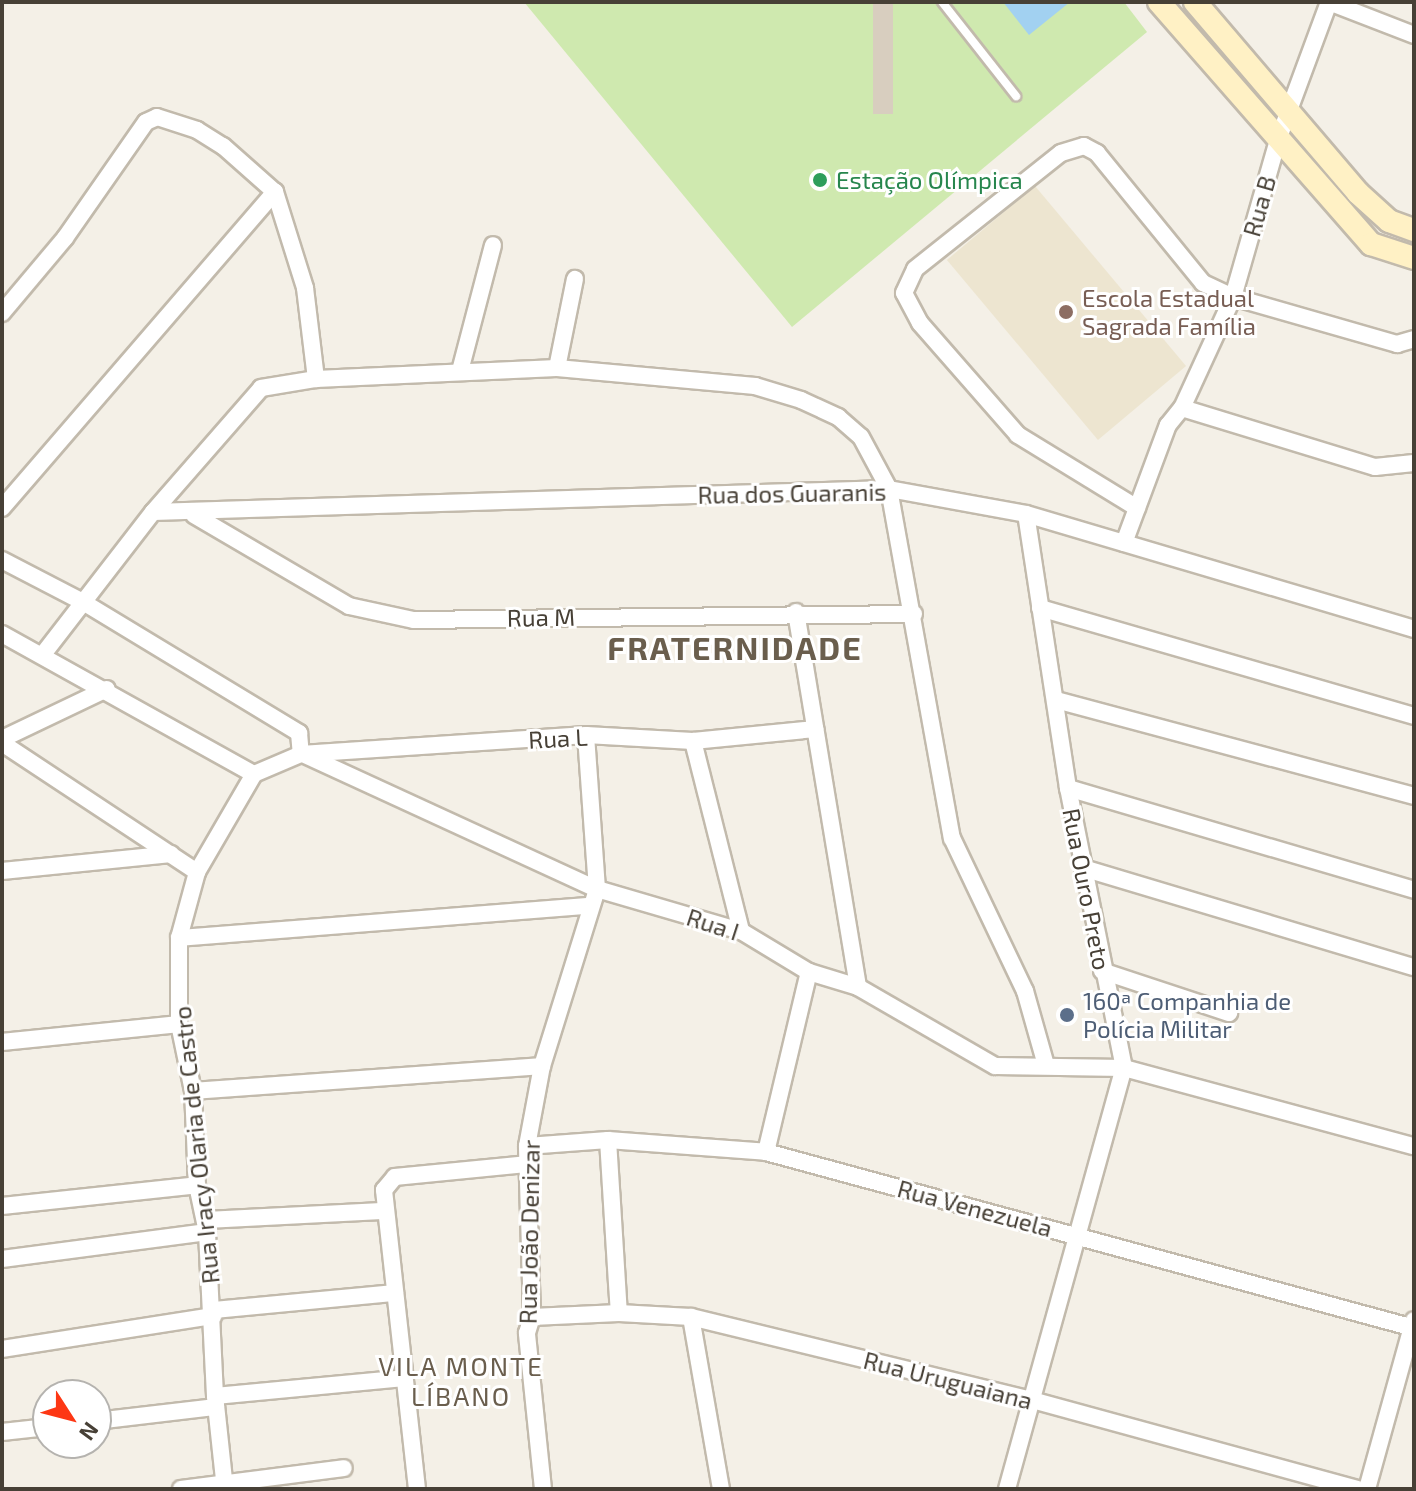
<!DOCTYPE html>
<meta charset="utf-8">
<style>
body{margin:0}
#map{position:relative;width:1416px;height:1491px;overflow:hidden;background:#f4f0e7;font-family:"Exo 2",sans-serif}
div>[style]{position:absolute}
.education>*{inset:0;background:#ede5d0;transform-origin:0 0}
.green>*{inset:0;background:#cfe9af}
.water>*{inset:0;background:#a2d1f1}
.building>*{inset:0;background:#d8cebf;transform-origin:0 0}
.roads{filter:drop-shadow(2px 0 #c2baac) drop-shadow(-2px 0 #c2baac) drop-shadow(0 2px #c2baac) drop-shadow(0 -2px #c2baac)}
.lane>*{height:8px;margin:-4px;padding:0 4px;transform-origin:4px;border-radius:4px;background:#fff}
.street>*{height:16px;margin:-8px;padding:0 8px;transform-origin:8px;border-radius:8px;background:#fff}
.secondary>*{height:22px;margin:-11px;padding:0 11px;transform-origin:11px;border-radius:11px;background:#fff1c5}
.dots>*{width:22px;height:22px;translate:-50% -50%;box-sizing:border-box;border:4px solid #fff;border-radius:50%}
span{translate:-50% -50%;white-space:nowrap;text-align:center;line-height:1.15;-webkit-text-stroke:6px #fff;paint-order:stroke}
.leisure-label{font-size:24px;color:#27864d}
.left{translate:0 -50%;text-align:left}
.street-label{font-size:24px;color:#474036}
.education-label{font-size:24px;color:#785e54}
.service-label{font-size:24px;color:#4e5e75}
.neighbourhood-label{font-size:26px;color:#6a5e4d;letter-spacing:2px}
.district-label{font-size:32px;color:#6a5e4d;font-weight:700;letter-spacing:2px}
.frame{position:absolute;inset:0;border:4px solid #474036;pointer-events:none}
.north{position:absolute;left:32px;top:1379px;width:80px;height:80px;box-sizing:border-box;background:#fff;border:2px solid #b5b3af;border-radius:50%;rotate:126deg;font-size:22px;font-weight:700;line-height:32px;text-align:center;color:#474036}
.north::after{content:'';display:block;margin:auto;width:28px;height:36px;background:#fd3714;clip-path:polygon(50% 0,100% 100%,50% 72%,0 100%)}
</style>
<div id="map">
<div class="education">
<i style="left:1035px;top:186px;width:235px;height:115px;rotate:50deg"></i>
</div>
<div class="green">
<i style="clip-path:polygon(524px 2px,1124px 2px,1147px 32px,792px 327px)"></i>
</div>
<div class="water">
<i style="clip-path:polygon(1003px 2px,1070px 2px,1029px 35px)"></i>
</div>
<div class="building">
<i style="left:873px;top:2px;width:20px;height:112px"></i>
</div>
<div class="roads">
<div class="lane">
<i style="left:942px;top:2px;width:120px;rotate:51.8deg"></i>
</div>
<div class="street">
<i style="left:2px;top:313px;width:98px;rotate:-50deg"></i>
<i style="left:65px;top:238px;width:141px;rotate:-55.1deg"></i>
<i style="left:146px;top:122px;width:12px;rotate:-24deg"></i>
<i style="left:157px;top:117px;width:42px;rotate:18deg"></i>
<i style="left:197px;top:130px;width:31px;rotate:32deg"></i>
<i style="left:223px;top:146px;width:69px;rotate:41.5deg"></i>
<i style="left:275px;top:192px;width:101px;rotate:72.6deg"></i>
<i style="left:305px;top:288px;width:92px;rotate:83.1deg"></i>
<i style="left:557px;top:368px;width:91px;rotate:-78.6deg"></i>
<i style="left:460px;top:371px;width:130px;rotate:-75.3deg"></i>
<i style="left:1182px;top:408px;width:202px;rotate:17deg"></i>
<i style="left:1375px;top:467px;width:39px;rotate:-6deg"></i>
<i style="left:2px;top:508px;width:418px;rotate:-49.2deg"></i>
<i style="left:1137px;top:508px;width:140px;rotate:-148.5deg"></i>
<i style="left:1018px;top:435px;width:149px;rotate:-131.2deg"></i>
<i style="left:920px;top:323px;width:34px;rotate:-118deg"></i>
<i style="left:904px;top:293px;width:26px;rotate:-65deg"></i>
<i style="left:915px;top:269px;width:186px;rotate:-38.5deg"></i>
<i style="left:1061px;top:153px;width:24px;rotate:-17deg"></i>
<i style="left:1084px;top:146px;width:15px;rotate:28deg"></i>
<i style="left:1097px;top:153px;width:168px;rotate:50.8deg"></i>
<i style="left:1203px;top:283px;width:33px;rotate:25deg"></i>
<i style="left:1233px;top:297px;width:171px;rotate:16deg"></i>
<i style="left:1397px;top:344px;width:18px;rotate:-16deg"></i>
<i style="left:153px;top:512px;width:736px;rotate:-1.79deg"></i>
<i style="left:889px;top:489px;width:139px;rotate:10.3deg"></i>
<i style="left:1026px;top:514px;width:405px;rotate:16.5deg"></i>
<i style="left:194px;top:515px;width:180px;rotate:30.4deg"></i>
<i style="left:349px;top:606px;width:66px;rotate:12.2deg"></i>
<i style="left:414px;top:620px;width:500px;rotate:-0.69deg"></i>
<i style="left:1124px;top:543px;width:126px;rotate:-69.6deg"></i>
<i style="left:1168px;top:425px;width:22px;rotate:-51deg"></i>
<i style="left:1182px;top:408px;width:122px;rotate:-65.3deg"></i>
<i style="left:1233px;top:297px;width:163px;rotate:-74deg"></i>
<i style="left:1278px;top:140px;width:147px;rotate:-69.7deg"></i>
<i style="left:1329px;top:2px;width:91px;rotate:21.2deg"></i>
<i style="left:2px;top:560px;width:91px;rotate:27.4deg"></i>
<i style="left:83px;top:602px;width:253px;rotate:31.2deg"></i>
<i style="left:299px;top:733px;width:21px;rotate:85deg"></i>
<i style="left:1040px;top:608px;width:389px;rotate:16.1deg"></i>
<i style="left:796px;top:612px;width:380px;rotate:80.6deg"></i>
<i style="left:2px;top:634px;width:288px;rotate:29.1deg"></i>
<i style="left:44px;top:653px;width:178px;rotate:-52.3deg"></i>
<i style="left:153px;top:512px;width:164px;rotate:-48.9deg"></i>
<i style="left:261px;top:388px;width:56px;rotate:-9.3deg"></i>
<i style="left:316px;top:379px;width:241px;rotate:-2.6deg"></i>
<i style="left:557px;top:368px;width:199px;rotate:5.2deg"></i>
<i style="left:755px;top:386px;width:48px;rotate:16.9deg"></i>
<i style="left:801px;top:400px;width:41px;rotate:24.7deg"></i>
<i style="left:838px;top:417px;width:30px;rotate:41deg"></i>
<i style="left:861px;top:437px;width:59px;rotate:61.7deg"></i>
<i style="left:889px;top:489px;width:355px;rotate:79.8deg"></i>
<i style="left:952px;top:838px;width:170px;rotate:64.5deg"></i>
<i style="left:1025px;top:991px;width:77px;rotate:74.2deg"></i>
<i style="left:1056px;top:700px;width:371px;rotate:15deg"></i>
<i style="left:2px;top:739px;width:116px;rotate:-25.5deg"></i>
<i style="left:693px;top:741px;width:196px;rotate:75.8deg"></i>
<i style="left:2px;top:743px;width:234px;rotate:33.5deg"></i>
<i style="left:303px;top:754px;width:324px;rotate:24.7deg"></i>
<i style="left:597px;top:889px;width:150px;rotate:16.3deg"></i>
<i style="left:741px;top:931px;width:79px;rotate:31.1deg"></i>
<i style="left:809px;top:972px;width:51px;rotate:17deg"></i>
<i style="left:858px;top:987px;width:158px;rotate:30deg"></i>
<i style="left:995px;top:1066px;width:129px;rotate:0.9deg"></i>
<i style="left:1124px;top:1068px;width:300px;rotate:15.1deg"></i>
<i style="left:1068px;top:788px;width:361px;rotate:16.4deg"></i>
<i style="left:1083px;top:868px;width:345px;rotate:16.7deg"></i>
<i style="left:2px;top:871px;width:170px;rotate:-5.7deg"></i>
<i style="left:179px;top:938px;width:411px;rotate:-4.5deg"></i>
<i style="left:1102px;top:971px;width:134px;rotate:18.3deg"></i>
<i style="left:2px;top:1042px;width:178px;rotate:-5.8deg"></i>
<i style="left:193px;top:1091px;width:350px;rotate:-4.1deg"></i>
<i style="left:608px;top:1140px;width:173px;rotate:86.4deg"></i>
<i style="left:527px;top:1146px;width:81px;rotate:-4.2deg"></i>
<i style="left:608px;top:1140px;width:158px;rotate:4.3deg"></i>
<i style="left:766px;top:1152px;width:671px;rotate:15.2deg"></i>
<i style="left:766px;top:1152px;width:185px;rotate:-76.6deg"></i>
<i style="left:2px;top:1206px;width:196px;rotate:-6.1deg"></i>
<i style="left:206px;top:1220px;width:176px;rotate:-2.9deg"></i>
<i style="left:2px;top:1259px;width:207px;rotate:-7.5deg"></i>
<i style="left:214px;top:1310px;width:182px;rotate:-5.4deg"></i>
<i style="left:532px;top:1317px;width:87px;rotate:-2.6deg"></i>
<i style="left:619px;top:1313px;width:72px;rotate:3.2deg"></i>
<i style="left:691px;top:1317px;width:351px;rotate:13.7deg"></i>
<i style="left:1032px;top:1400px;width:337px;rotate:15.3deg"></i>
<i style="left:691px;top:1317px;width:175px;rotate:80.1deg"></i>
<i style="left:2px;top:1349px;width:214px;rotate:-8.9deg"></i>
<i style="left:215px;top:1396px;width:190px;rotate:-5.4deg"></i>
<i style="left:96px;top:1421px;width:121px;rotate:-6.7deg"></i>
<i style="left:2px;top:1432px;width:46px;rotate:-6.2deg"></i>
<i style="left:181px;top:1489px;width:164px;rotate:-7.3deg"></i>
<i style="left:225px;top:1489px;width:94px;rotate:-96.1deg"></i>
<i style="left:215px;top:1396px;width:164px;rotate:-92.8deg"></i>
<i style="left:207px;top:1232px;width:48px;rotate:-102deg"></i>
<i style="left:197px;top:1185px;width:94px;rotate:-92.4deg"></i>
<i style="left:193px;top:1091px;width:68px;rotate:-101.8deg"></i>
<i style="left:179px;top:1024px;width:86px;rotate:-90deg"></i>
<i style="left:179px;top:938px;width:68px;rotate:-74.7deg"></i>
<i style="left:197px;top:872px;width:113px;rotate:-59.8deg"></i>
<i style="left:254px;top:774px;width:51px;rotate:-23.1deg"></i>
<i style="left:301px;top:754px;width:286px;rotate:-3.8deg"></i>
<i style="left:586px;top:735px;width:107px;rotate:3.2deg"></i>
<i style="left:693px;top:741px;width:123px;rotate:-5.6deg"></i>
<i style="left:417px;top:1489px;width:301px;rotate:-96.3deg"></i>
<i style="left:384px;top:1190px;width:17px;rotate:-50deg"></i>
<i style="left:395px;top:1177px;width:134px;rotate:-5.6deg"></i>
<i style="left:543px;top:1489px;width:157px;rotate:-95.9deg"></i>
<i style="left:527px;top:1333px;width:17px;rotate:-73deg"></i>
<i style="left:532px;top:1317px;width:171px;rotate:-91.7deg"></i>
<i style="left:527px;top:1146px;width:81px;rotate:-79.4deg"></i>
<i style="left:542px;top:1066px;width:185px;rotate:-72.7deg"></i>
<i style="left:597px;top:889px;width:154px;rotate:-94.1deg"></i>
<i style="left:1007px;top:1489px;width:437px;rotate:-74.5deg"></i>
<i style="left:1124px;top:1068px;width:286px;rotate:-101.3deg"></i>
<i style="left:1068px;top:788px;width:277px;rotate:-98.7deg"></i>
<i style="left:1367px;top:1489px;width:175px;rotate:-74.5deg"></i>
</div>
<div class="secondary">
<i style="left:1159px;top:2px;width:322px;rotate:48.8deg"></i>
<i style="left:1371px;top:244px;width:45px;rotate:18deg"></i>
<i style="left:1195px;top:2px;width:251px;rotate:49.5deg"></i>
<i style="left:1358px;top:193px;width:42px;rotate:42.1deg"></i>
<i style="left:1389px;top:221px;width:27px;rotate:20deg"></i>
</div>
</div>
<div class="dots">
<i style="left:820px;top:180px;background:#2e9e5b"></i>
<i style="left:1066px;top:312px;background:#8d6e63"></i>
<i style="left:1067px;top:1015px;background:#5c6f8a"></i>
</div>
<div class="leisure-label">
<span class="left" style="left:836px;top:180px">Estação Olímpica</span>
</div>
<div class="street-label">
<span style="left:1259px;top:206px;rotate:-74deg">Rua B</span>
<span style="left:792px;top:493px;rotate:-1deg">Rua dos Guaranis</span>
<span style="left:541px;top:617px;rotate:-1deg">Rua M</span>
<span style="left:558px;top:738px;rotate:-3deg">Rua L</span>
<span style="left:1087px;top:889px;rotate:79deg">Rua Ouro Preto</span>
<span style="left:713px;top:924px;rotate:18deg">Rua I</span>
<span style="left:196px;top:1145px;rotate:-96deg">Rua Iracy Olaria de Castro</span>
<span style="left:975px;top:1208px;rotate:15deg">Rua Venezuela</span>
<span style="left:529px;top:1232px;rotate:-89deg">Rua João Denizar</span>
<span style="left:948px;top:1380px;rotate:14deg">Rua Uruguaiana</span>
</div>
<div class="education-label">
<span class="left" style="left:1082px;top:312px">Escola Estadual<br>Sagrada Família</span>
</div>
<div class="service-label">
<span class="left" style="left:1083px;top:1015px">160ª Companhia de<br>Polícia Militar</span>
</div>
<div class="neighbourhood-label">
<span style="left:461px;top:1381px">VILA MONTE<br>LÍBANO</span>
</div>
<div class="district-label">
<span style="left:735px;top:647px">FRATERNIDADE</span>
</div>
<div class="frame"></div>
<div class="north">N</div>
</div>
